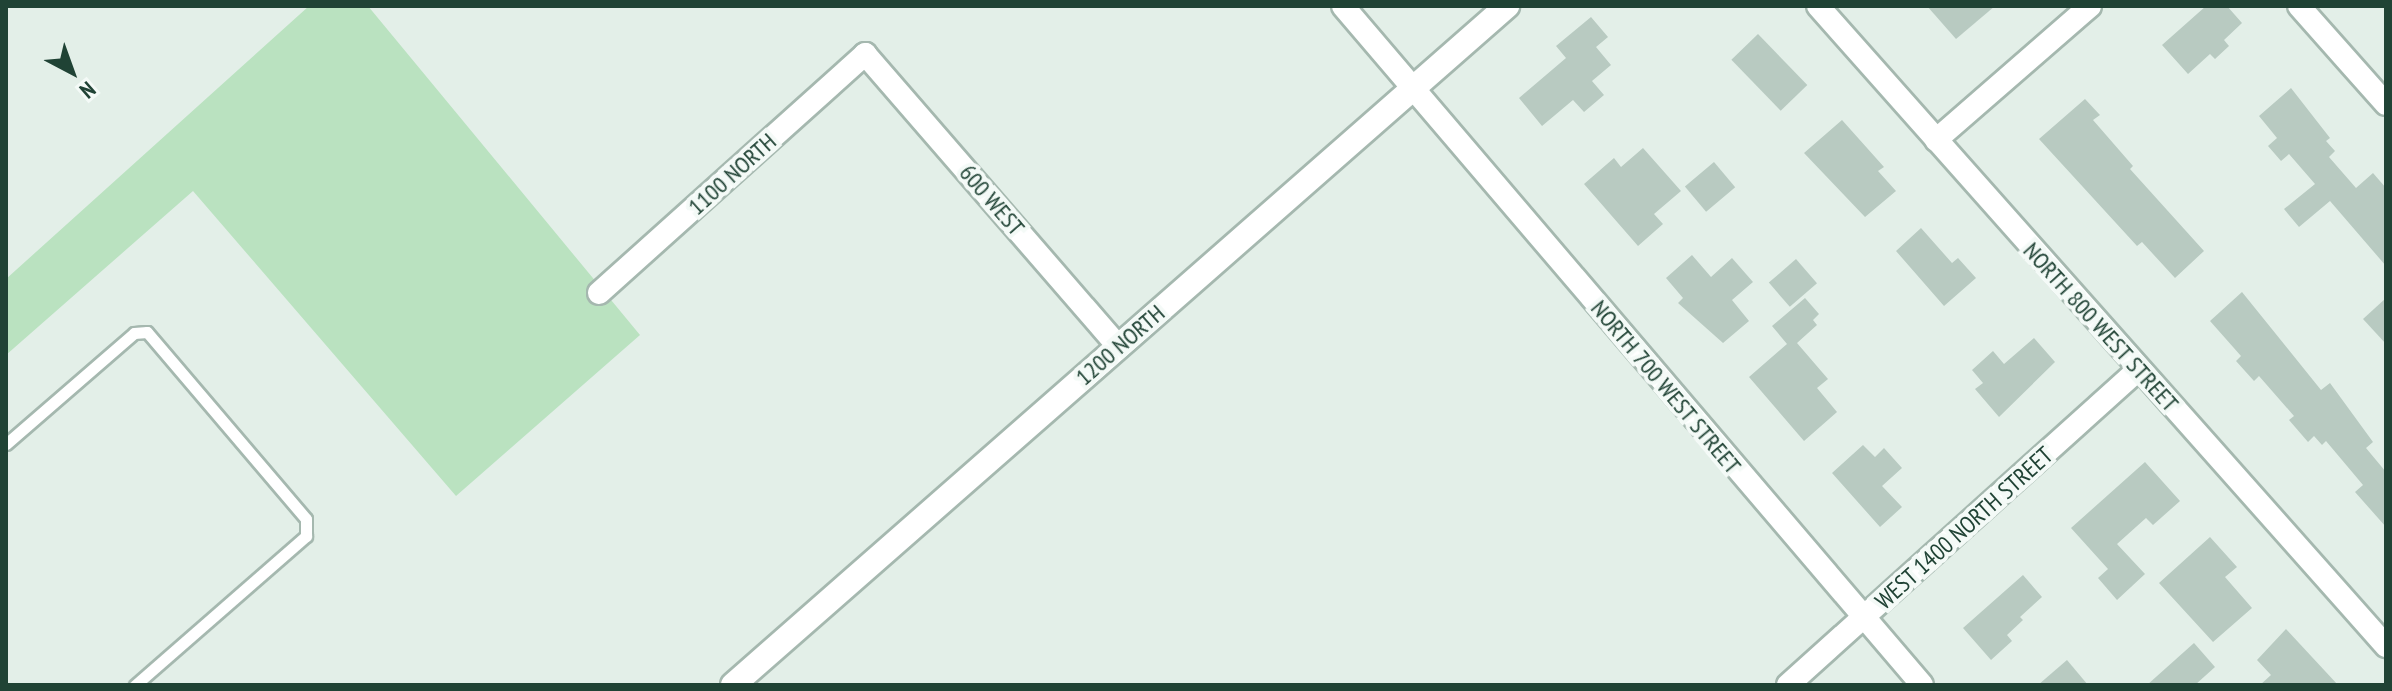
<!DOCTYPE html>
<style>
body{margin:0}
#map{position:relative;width:2392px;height:691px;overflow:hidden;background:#e3efe8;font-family:"PT Sans Narrow",sans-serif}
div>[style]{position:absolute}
.green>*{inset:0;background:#bae2c0}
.building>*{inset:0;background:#b8cac1;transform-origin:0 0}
.roads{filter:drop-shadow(2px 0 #a5b8af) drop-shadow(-2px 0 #a5b8af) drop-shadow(0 2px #a5b8af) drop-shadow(0 -2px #a5b8af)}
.lane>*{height:11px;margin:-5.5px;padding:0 5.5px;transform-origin:5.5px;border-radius:5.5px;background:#fff}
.street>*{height:22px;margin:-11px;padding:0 11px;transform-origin:11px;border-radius:11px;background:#fff}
.secondary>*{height:24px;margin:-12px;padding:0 12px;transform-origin:12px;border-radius:12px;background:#fff}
span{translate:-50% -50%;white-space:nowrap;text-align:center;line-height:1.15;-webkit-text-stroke:8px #f4faf7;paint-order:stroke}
.street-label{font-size:24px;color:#204335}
.frame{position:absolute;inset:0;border:8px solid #204335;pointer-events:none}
.north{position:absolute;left:32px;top:32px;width:80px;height:80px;-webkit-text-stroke:6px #f4faf7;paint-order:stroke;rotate:139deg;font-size:22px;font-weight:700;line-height:32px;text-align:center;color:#204335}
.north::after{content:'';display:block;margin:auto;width:28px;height:36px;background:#204335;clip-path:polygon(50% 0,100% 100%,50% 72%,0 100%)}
</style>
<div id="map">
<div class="green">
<i style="clip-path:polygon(309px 6px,368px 6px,640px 335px,456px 496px,193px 191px,6px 355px,6px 279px)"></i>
</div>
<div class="building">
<i style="clip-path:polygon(1927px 6px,1995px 6px,1956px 39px)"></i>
<i style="clip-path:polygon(2206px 6px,2227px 6px,2242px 23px,2224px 40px,2229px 46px,2215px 59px,2210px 54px,2188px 74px,2162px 45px)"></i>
<i style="clip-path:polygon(1591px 17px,1608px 37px,1596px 47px,1611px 65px,1592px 81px,1604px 95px,1584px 112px,1573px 100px,1542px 126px,1519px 98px,1566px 58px,1556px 46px)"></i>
<i style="left:1758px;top:34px;width:71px;height:37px;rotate:46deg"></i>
<i style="clip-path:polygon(2291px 88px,2330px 138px,2326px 141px,2335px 151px,2329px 157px,2356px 188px,2373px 173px,2386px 188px,2386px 266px,2330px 201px,2299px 227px,2284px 209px,2315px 184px,2289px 154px,2281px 161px,2268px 146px,2277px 138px,2259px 116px)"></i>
<i style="clip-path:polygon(2085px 99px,2100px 115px,2093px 120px,2133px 166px,2130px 169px,2204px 251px,2175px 278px,2142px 242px,2137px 246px,2039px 139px)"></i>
<i style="clip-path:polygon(1842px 120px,1884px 167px,1878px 171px,1896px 191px,1865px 217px,1804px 153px)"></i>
<i style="clip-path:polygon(1643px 148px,1681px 191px,1654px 214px,1663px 224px,1638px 246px,1584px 184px,1614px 158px,1621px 167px)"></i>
<i style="left:1714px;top:162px;width:33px;height:38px;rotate:50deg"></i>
<i style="clip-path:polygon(1921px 228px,1952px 263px,1958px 258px,1976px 278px,1944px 306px,1896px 251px)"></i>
<i style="clip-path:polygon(1692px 255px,1711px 277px,1732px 258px,1753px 282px,1732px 300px,1749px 321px,1723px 343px,1678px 303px,1683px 298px,1666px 278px)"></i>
<i style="left:1796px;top:259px;width:32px;height:36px;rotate:49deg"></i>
<i style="clip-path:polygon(2242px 292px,2321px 390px,2330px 383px,2373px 442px,2366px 448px,2386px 472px,2386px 527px,2355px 492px,2363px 485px,2326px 441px,2322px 445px,2314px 436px,2308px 442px,2289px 420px,2294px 416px,2259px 376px,2254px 381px,2236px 361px,2241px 356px,2210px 321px)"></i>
<i style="clip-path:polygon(1805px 298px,1819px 314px,1813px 320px,1817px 325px,1797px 343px,1828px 379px,1817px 388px,1837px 412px,1804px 441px,1749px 377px,1787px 344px,1772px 326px)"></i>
<i style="clip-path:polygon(2386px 298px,2386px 344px,2363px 319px)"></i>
<i style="clip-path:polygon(2034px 338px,2055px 362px,1999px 417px,1975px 389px,1983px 383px,1972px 370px,1993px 351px,2004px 364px)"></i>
<i style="clip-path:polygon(1863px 445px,1875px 457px,1884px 448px,1902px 468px,1882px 486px,1902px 507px,1880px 527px,1832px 473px)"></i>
<i style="clip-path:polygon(2145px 462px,2180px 501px,2153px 525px,2146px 518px,2117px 544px,2145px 574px,2117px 600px,2098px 578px,2108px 569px,2071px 528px)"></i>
<i style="clip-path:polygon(2210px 537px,2237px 567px,2225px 577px,2252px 608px,2213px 642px,2159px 583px)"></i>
<i style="clip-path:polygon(2023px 575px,2042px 597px,2020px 617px,2023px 620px,2007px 635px,2012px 641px,1991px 660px,1963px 628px)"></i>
<i style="clip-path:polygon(2286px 629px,2338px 685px,2260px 685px,2271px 675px,2257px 660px)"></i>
<i style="clip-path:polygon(2194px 643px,2215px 667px,2195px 685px,2147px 685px)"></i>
<i style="clip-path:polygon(2067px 660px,2088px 685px,2038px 685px)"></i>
</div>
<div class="roads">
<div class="lane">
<i style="left:6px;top:444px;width:169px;rotate:-40.9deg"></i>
<i style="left:134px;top:333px;width:13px;rotate:-4deg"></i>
<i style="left:147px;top:332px;width:245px;rotate:49.6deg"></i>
<i style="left:306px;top:519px;width:17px;rotate:90deg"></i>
<i style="left:306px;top:536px;width:227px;rotate:138.9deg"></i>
</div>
<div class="street">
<i style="left:1343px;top:6px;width:892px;rotate:49.54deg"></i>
<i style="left:1818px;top:6px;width:856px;rotate:48.41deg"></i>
<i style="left:2299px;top:6px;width:131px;rotate:48.4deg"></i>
<i style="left:1936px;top:140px;width:204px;rotate:-41deg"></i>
<i style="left:599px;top:293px;width:358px;rotate:-41.9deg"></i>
<i style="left:865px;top:54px;width:386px;rotate:49.1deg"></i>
<i style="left:1788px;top:685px;width:471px;rotate:-42deg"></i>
</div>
<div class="secondary">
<i style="left:733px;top:685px;width:1030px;rotate:-41.26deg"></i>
</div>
</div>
<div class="street-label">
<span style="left:732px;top:174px;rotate:-42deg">1100 NORTH</span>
<span style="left:992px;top:200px;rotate:49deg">600 WEST</span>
<span style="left:2101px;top:327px;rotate:48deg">NORTH 800 WEST STREET</span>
<span style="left:1120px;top:345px;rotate:-41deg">1200 NORTH</span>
<span style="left:1666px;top:387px;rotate:50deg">NORTH 700 WEST STREET</span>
<span style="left:1964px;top:528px;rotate:-42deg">WEST 1400 NORTH STREET</span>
</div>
<div class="frame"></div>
<div class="north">N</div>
</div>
